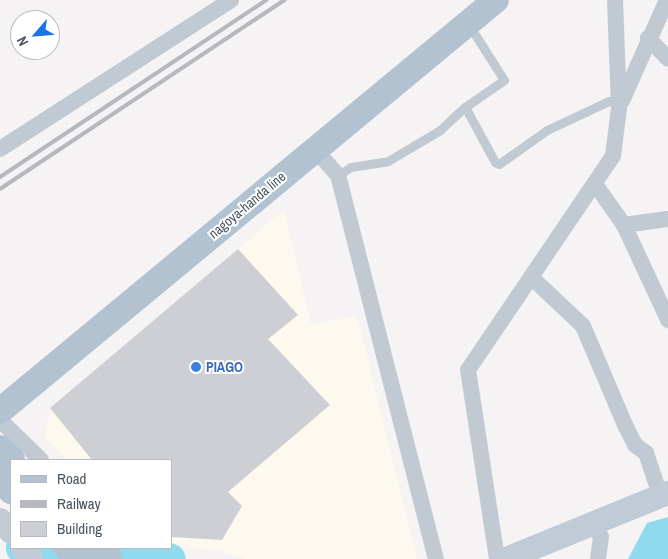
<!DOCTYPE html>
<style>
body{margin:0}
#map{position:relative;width:668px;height:559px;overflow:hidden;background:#f5f3f3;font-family:"Archivo Narrow",sans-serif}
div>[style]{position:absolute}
.commercial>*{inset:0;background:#fdf9ef}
.water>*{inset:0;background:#90daee}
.river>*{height:32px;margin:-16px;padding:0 16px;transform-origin:16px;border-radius:16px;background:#90daee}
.building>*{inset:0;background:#cdcfd5}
.lane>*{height:9px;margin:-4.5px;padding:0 4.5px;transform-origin:4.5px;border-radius:4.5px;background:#c1cad2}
.street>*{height:16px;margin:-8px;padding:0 8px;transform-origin:8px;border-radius:8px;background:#c1cad2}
.secondary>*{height:24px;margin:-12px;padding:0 12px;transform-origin:12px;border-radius:12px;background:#c1cbd6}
.primary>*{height:26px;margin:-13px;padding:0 13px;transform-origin:13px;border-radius:13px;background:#b3c2d1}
.rail>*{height:4px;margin:-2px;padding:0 2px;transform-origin:2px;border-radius:2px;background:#b5b8bd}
.dots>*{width:14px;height:14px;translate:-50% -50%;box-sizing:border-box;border:2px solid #fff;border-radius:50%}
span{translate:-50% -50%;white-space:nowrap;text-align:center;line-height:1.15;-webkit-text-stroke:4px #fff;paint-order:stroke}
.street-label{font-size:14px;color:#4a5661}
.shop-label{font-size:14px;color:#366cbe;font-weight:700}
.left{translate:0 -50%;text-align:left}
.legend{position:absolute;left:10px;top:459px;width:162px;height:90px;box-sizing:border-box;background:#fff;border:1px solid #b7bbc0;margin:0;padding:6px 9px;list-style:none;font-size:15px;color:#4a5661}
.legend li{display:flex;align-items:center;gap:10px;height:25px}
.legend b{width:25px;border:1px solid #b7bbc0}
.north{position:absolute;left:10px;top:10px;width:50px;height:50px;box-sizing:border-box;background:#fff;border:1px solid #b7bbc0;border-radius:50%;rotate:243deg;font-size:14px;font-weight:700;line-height:20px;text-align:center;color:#4a5661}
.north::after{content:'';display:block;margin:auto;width:18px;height:22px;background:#1a73e8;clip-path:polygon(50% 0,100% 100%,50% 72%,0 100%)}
</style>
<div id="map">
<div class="commercial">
<i style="clip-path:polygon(284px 210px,311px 324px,357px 316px,417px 559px,245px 559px,221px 551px,171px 546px,171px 460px,68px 460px,44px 437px,50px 408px)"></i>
</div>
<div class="water">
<i style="clip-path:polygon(668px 517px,668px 559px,628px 559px,647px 523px)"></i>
</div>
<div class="river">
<i style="left:22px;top:548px;width:148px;rotate:4.3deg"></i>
</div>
<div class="building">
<i style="clip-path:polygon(238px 249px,298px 315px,268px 339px,330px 405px,228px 492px,242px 506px,222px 540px,171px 537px,171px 460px,92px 460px,50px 408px)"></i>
</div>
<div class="lane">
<i style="left:469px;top:25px;width:65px;rotate:57.5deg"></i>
<i style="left:504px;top:80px;width:47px;rotate:145.3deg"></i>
<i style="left:465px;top:107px;width:63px;rotate:61.4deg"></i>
<i style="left:495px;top:162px;width:4px;rotate:27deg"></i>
<i style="left:499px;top:164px;width:59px;rotate:-35.3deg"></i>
<i style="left:547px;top:130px;width:68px;rotate:-25.1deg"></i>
<i style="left:609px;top:101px;width:10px"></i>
<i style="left:338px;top:175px;width:15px;rotate:-32deg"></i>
<i style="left:351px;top:167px;width:37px;rotate:-9deg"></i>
<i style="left:388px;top:161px;width:61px;rotate:-30.8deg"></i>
<i style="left:440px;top:130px;width:34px;rotate:-43deg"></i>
</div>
<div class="street">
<i style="left:648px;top:38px;width:29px;rotate:46deg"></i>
<i style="left:622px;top:101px;width:111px;rotate:-66deg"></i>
<i style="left:0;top:149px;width:275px;rotate:-32.8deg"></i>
<i style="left:315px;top:149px;width:35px;rotate:49deg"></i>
<i style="left:338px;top:175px;width:396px;rotate:75.7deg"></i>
<i style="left:595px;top:184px;width:50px;rotate:54.7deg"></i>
<i style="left:624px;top:225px;width:105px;rotate:65.1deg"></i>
<i style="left:624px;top:225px;width:44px;rotate:-7.8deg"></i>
<i style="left:531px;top:277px;width:71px;rotate:43.3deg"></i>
<i style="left:583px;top:326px;width:108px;rotate:67deg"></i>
<i style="left:625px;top:425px;width:22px;rotate:63deg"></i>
<i style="left:635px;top:445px;width:14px;rotate:36deg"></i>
<i style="left:646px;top:453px;width:44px;rotate:71.6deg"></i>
<i style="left:0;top:420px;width:57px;rotate:44.3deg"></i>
<i style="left:594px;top:520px;width:18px;rotate:68deg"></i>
<i style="left:601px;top:537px;width:22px;rotate:98deg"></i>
<i style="left:497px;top:559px;width:191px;rotate:-98.7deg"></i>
<i style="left:468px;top:370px;width:258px;rotate:-55.9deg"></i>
<i style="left:613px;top:156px;width:48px;rotate:-82.9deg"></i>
<i style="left:619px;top:108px;width:108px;rotate:-92.1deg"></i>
</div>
<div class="secondary">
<i style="left:0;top:520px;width:16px;rotate:47deg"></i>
<i style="left:23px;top:548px;width:14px;rotate:54deg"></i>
<i style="left:506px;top:559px;width:175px;rotate:-22.2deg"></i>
</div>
<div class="primary">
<i style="left:0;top:411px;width:644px;rotate:-39.65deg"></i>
<i style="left:0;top:448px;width:17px;rotate:45deg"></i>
<i style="left:0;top:480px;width:16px;rotate:45deg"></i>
<i style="left:67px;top:548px;width:16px;rotate:45deg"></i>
<i style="left:98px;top:548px;width:16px;rotate:45deg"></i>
</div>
<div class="rail">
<i style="left:0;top:177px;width:320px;rotate:-33.6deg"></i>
<i style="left:0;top:189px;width:342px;rotate:-33.6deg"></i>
</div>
<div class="dots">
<i style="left:196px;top:367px;background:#3f7fe0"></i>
</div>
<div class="street-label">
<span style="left:247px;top:205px;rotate:-40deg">nagoya-handa line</span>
</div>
<div class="shop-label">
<span class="left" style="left:206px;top:367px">PIAGO</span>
</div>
<ul class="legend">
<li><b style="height:6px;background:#b3c2d1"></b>Road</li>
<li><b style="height:6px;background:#b5b8bd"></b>Railway</li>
<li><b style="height:14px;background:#cdcfd5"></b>Building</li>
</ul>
<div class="north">N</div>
</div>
